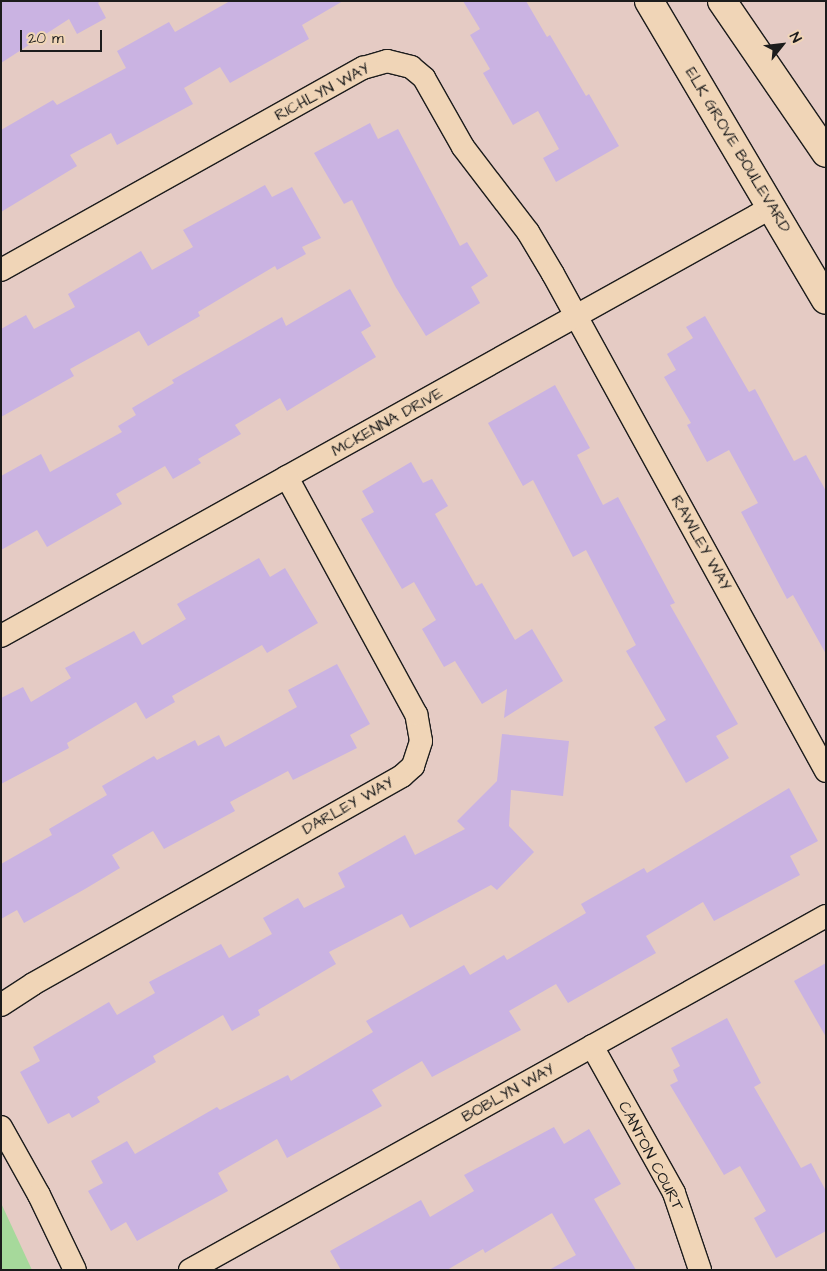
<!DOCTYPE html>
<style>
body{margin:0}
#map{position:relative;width:827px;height:1271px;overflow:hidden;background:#e5cbc4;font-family:"Architects Daughter",sans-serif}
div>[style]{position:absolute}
.green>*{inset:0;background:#a6d99b}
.building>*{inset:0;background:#cab3e2}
.roads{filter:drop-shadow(1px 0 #1c1c1c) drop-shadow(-1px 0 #1c1c1c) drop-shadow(0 1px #1c1c1c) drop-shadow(0 -1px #1c1c1c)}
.street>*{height:22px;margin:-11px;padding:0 11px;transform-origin:11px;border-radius:11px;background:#f0d5b7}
.secondary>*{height:28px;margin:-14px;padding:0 14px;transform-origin:14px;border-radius:14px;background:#f0d5b7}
span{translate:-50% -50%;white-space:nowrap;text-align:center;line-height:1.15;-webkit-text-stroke:5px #f0d5b7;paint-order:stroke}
.street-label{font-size:16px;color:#1c1c1c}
.frame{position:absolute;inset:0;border:2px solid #1c1c1c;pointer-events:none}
.north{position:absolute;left:757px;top:20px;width:50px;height:50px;-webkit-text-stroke:4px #f0d5b7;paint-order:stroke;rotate:61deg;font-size:14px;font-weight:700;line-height:20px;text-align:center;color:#1c1c1c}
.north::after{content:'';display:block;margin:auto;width:18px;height:22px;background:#1c1c1c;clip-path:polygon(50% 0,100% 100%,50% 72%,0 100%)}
.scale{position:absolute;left:20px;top:30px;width:82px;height:22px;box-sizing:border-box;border:2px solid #1c1c1c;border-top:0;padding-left:6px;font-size:15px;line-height:18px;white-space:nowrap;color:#1c1c1c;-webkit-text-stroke:4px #f0d5b7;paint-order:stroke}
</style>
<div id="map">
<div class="green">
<i style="clip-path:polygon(1px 1203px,32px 1270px,1px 1270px)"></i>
</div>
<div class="building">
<i style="clip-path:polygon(1px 1px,101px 1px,98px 3px,106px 18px,77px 34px,69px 19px,1px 63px)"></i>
<i style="clip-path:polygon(230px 1px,343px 1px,302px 25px,309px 39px,230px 83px,220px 67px,184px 88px,193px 104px,117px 145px,111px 133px,70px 155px,77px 166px,1px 212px,1px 130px,53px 100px,57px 105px,126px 68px,117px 51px,169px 22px,175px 32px)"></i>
<i style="clip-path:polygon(463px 1px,526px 1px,547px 37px,550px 35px,586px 96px,589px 94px,619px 146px,556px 182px,543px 158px,559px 149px,538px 111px,513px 125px,483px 73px,490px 69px,470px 35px,480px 29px)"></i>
<i style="clip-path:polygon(370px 123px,378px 139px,398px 129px,460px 246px,467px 242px,488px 276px,471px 287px,480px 303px,426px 336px,395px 286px,352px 200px,344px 204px,314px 153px)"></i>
<i style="clip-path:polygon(265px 185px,272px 197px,292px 187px,321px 238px,302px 247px,306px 254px,277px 270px,275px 266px,198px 312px,200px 316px,148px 346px,139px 331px,70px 369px,74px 376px,1px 417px,1px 329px,26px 315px,34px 329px,75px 307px,68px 294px,141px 251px,152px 270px,193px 247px,183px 230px)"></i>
<i style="clip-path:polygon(350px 289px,371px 326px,361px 332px,376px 357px,287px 411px,280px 398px,235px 425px,241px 434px,198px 459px,201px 463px,173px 479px,165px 466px,116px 494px,122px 504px,47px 547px,37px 530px,1px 550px,1px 476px,41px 454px,50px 472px,122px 432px,118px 426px,136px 415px,132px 408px,174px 383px,172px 380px,282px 317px,286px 326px)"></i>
<i style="clip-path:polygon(705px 316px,749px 392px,755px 389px,794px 461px,806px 455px,826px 491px,826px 654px,793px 595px,787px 599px,741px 512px,758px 503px,729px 450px,707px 462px,687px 425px,691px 423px,664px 377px,676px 370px,667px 354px,693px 338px,686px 327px)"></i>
<i style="clip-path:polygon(555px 385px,590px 448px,577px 455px,603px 505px,618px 497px,675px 603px,670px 605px,738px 724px,716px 736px,729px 758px,686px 783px,654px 727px,666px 720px,626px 651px,636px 645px,586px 550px,573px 557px,533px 480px,523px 486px,488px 423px)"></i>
<i style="clip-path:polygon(411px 462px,423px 483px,432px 479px,448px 506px,435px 514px,476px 586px,482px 583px,515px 640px,532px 629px,563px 681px,504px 718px,507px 689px,482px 704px,455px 661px,444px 667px,422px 629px,436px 620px,414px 582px,402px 589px,361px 519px,374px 512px,362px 491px)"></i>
<i style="clip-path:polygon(259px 558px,270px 577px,285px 568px,318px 623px,267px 653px,262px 645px,172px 696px,175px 702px,146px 719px,136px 702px,67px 743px,69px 748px,1px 784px,1px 698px,23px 687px,31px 702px,71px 678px,65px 668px,134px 631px,142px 645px,186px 619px,177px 604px)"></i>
<i style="clip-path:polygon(337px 664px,370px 724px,350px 735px,357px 748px,293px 780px,288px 771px,230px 802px,235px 811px,164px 849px,153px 831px,112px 855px,120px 868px,85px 889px,24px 923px,17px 910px,1px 919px,1px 864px,52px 835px,49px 829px,107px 795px,102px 786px,154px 756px,157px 760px,195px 740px,198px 746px,219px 735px,225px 747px,297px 707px,288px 690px)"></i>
<i style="clip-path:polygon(502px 734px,569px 741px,563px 796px,511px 790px,509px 826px,534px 852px,497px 890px,491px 885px,410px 928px,402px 914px,329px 952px,336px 964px,258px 1010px,260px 1015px,232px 1031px,223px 1015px,153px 1056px,156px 1062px,97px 1097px,100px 1102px,72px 1118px,69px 1113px,48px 1124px,20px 1072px,40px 1061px,33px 1047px,109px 1002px,117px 1015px,155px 993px,149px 982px,221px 944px,229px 958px,272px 934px,263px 918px,298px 898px,304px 908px,345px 887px,338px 873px,405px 835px,415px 855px,465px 829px,457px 821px,497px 781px)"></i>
<i style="clip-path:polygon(789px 788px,818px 841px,790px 856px,800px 875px,714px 921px,703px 902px,646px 936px,656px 953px,568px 1003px,556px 984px,509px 1011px,521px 1030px,432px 1077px,422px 1061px,372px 1090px,382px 1106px,287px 1158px,277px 1139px,218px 1173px,228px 1191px,137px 1241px,126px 1222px,111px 1231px,88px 1191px,103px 1183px,91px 1161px,127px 1141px,135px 1154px,217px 1107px,220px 1110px,288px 1075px,291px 1081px,373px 1032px,366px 1021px,464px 965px,470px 975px,504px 955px,507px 960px,586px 913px,581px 904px,644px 868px,647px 873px)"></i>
<i style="clip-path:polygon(826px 963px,826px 1037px,794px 981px)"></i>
<i style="clip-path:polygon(727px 1018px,761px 1083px,754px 1087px,801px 1168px,811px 1163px,826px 1191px,826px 1231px,776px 1258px,754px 1218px,766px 1211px,740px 1166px,724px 1175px,670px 1085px,678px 1081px,673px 1070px,680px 1066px,671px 1048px)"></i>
<i style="clip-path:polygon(554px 1127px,564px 1144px,589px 1129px,621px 1184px,594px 1199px,636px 1270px,549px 1270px,576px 1255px,552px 1213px,485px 1253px,483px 1249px,447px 1270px,341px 1270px,330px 1251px,421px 1200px,430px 1217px,474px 1191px,464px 1175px)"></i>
</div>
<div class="roads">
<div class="street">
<i style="left:1px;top:270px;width:415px;rotate:-29.2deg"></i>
<i style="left:363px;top:68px;width:25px;rotate:-16deg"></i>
<i style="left:387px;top:61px;width:25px;rotate:14deg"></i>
<i style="left:411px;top:67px;width:17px;rotate:40deg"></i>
<i style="left:424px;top:78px;width:79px;rotate:60.5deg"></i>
<i style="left:463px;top:147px;width:107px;rotate:52.6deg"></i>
<i style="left:528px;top:232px;width:49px;rotate:59.2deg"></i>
<i style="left:553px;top:274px;width:567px;rotate:61.22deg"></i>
<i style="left:1px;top:636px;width:882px;rotate:-29.09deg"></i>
<i style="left:1px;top:1005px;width:38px;rotate:-33deg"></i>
<i style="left:33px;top:984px;width:424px;rotate:-29.4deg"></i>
<i style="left:402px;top:776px;width:15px;rotate:-42deg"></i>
<i style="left:413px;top:766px;width:26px;rotate:-72deg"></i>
<i style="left:421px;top:741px;width:27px;rotate:-100deg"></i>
<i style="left:416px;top:714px;width:270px;rotate:-118.6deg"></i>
<i style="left:592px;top:1046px;width:168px;rotate:60.8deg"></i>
<i style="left:674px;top:1193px;width:81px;rotate:71.3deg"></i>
<i style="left:1px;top:1127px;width:78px;rotate:60.8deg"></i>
<i style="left:39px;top:1195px;width:83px;rotate:64.4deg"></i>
<i style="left:190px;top:1270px;width:728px;rotate:-29.1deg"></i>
</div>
<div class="secondary">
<i style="left:649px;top:1px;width:347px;rotate:59.4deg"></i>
<i style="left:722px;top:1px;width:184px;rotate:55.6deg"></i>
</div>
</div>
<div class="street-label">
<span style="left:322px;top:92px;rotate:-28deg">RICHLYN WAY</span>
<span style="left:738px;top:150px;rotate:59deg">ELK GROVE BOULEVARD</span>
<span style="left:387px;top:422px;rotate:-29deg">MCKENNA DRIVE</span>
<span style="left:701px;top:543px;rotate:61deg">RAWLEY WAY</span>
<span style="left:348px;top:806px;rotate:-29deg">DARLEY WAY</span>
<span style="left:508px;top:1093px;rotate:-29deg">BOBLYN WAY</span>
<span style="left:651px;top:1156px;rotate:62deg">CANTON COURT</span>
</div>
<div class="frame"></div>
<div class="north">N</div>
<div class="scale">20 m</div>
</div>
